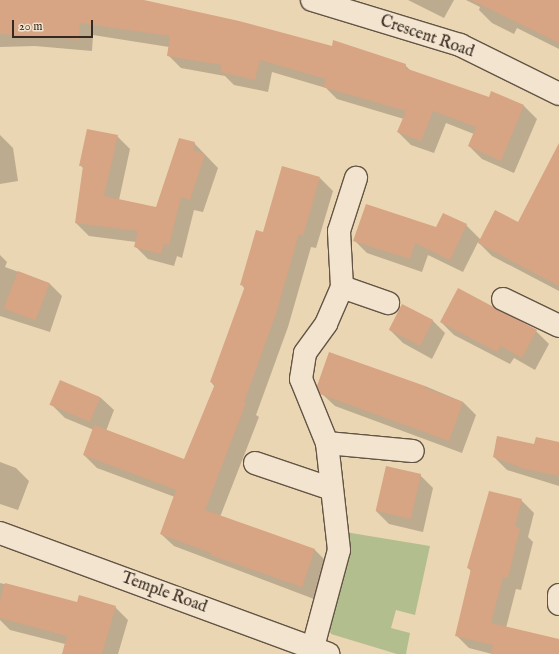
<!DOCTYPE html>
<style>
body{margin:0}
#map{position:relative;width:559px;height:654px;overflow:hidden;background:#ebd6b3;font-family:"IM FELL English",serif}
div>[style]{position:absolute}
.green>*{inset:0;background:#b3be8f}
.shadow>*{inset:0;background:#0003}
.building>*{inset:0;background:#d7a484;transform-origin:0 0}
.roads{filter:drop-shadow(1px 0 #635445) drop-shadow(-1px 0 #635445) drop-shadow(0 1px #635445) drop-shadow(0 -1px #635445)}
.minor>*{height:22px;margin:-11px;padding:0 11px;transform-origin:11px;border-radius:11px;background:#f2e4ce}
span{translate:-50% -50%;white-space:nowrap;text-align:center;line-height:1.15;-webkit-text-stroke:4px #f2e4ce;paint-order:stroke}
.street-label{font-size:16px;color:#362920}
.scale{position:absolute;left:12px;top:20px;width:81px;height:18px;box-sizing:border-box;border:2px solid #362920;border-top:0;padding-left:5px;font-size:12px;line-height:14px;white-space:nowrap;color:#362920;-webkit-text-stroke:3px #f2e4ce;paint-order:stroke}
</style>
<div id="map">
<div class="green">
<i style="clip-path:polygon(345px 532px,430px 546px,415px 615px,396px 610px,391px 628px,410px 633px,406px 654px,397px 654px,331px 634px,327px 623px)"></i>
</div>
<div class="shadow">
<i style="clip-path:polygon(0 0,126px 0,405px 65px,411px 71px,489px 99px,524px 106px,537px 119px,514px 173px,482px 159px,469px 146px,474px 134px,446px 123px,434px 153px,411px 145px,398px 132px,404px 119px,337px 99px,326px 88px,272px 72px,268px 92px,234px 85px,225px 76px,181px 68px,168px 55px,169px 47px,93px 35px,92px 51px,35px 46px,0 47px)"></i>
<i style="clip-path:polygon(408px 0,454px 0,444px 18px)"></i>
<i style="clip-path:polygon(466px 0,559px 0,559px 49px,517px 28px,514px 34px,492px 23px,479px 10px,480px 7px)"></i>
<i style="clip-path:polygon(0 135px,13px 148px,18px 181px,0 184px)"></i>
<i style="clip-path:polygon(117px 136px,130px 149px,119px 200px,157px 208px,194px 143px,218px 168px,203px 212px,194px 210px,182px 258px,177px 256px,174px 266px,148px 259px,135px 246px,136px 242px,89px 236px,76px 223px,84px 169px,80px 165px)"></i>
<i style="clip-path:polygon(559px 145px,559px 291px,492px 256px,478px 242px,463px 272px,428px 255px,422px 272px,367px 253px,354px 240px,466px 225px,481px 240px,519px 223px)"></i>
<i style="clip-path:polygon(320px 178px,333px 191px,316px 248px,311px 247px,288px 327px,256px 415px,259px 417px,220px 517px,315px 550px,328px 563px,314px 599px,174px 546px,161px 534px,175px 497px,97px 468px,84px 455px,94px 430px,65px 418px,52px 405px,101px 398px,114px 410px,106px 431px,184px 460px,215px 387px,211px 382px,245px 289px,241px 284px,263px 233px)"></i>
<i style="clip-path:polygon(0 255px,7px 262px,5px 267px,49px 283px,62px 296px,50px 332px,0 316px)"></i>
<i style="clip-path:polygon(432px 320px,445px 333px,432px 359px,403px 343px,390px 330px)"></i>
<i style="clip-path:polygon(441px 322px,536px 331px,549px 344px,535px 370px,514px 358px,510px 364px,454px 335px)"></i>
<i style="clip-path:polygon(425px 386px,463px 402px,476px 415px,462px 453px,335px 406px,321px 393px)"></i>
<i style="clip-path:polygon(559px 443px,559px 486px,507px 470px,494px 457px,535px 445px)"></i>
<i style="clip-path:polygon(0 462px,16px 468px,29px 481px,18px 510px,0 504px)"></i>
<i style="clip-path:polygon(420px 475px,433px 488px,423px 532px,389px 524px,376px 511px)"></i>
<i style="clip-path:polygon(521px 500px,534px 513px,528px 537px,533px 542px,521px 590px,516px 589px,506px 628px,559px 641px,559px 654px,492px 654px,469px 648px,456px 635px,471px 571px,468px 568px)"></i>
<i style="clip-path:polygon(0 583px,77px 603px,115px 607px,128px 620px,118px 654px,63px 654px,65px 644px,10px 630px,0 620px)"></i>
</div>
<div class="building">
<i style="clip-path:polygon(0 0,144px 0,239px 21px,332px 46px,333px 40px,406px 64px,405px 68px,489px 97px,491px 91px,524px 105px,501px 161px,468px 146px,476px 127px,433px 111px,421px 141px,397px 132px,406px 111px,323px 87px,326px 79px,260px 60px,255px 80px,220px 72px,222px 65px,167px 56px,170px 36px,80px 23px,79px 39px,0 34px)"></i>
<i style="clip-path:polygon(471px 0,559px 0,559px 43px)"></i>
<i style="clip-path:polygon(87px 129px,118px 135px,104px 196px,156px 207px,179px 138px,195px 142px,193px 150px,205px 154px,190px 200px,181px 197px,169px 245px,164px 244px,161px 254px,134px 247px,138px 231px,75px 223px,83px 166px,79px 166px)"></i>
<i style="clip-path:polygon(559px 143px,559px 286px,478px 243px,495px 210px,518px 222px)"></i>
<i style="clip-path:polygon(282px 166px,320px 177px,303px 236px,299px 234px,276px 314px,244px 402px,246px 403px,205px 510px,315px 549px,302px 587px,210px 555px,211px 553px,160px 534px,176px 490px,83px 455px,94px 425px,184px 459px,215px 384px,210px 382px,245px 286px,240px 285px,256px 230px,263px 232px)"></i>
<i style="clip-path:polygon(366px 204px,436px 227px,443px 213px,467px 224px,450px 260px,415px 243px,410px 259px,353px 241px)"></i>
<i style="left:18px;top:271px;width:34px;height:40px;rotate:21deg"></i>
<i style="clip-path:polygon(458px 288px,537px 330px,522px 358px,501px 346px,497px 352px,440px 322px)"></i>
<i style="left:402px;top:304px;width:35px;height:29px;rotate:27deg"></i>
<i style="clip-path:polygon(329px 352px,425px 386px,425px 388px,463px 402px,449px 441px,320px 394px,317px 386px)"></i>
<i style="left:60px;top:380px;width:44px;height:27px;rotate:23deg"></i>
<i style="clip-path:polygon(497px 436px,534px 444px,536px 437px,559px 442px,559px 476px,525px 469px,493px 457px)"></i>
<i style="left:386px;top:466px;width:36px;height:46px;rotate:13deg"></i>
<i style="clip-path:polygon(489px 491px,522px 499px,515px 526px,520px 528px,508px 578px,503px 577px,491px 623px,559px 639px,559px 654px,491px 654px,493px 645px,455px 636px,471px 569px,467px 568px)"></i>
<i style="clip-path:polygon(5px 583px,77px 602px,79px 595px,116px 606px,102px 654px,62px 654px,67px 636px,0 618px,0 600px)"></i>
</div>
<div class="roads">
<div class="minor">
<i style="left:312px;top:0;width:155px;rotate:16.9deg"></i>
<i style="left:460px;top:45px;width:110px;rotate:26.3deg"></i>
<i style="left:342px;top:287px;width:49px;rotate:19.2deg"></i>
<i style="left:503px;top:299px;width:62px;rotate:25.7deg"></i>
<i style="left:327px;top:443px;width:86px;rotate:5.3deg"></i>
<i style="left:255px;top:463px;width:81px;rotate:18.7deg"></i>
<i style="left:0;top:533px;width:350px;rotate:20.2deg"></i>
<i style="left:559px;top:595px;width:9px;rotate:90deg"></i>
<i style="left:313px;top:647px;width:100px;rotate:-75deg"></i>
<i style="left:339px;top:550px;width:108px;rotate:-96.4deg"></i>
<i style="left:327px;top:443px;width:69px;rotate:-112.1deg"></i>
<i style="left:301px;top:379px;width:26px;rotate:-81deg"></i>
<i style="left:305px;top:353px;width:36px;rotate:-54deg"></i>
<i style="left:326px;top:324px;width:40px;rotate:-66.6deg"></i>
<i style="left:342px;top:287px;width:56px;rotate:-93.1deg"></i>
<i style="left:339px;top:231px;width:56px;rotate:-72.2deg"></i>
</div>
</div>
<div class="street-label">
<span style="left:427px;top:37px;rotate:19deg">Crescent Road</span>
<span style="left:164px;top:593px;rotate:20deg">Temple Road</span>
</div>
<div class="scale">20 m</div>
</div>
